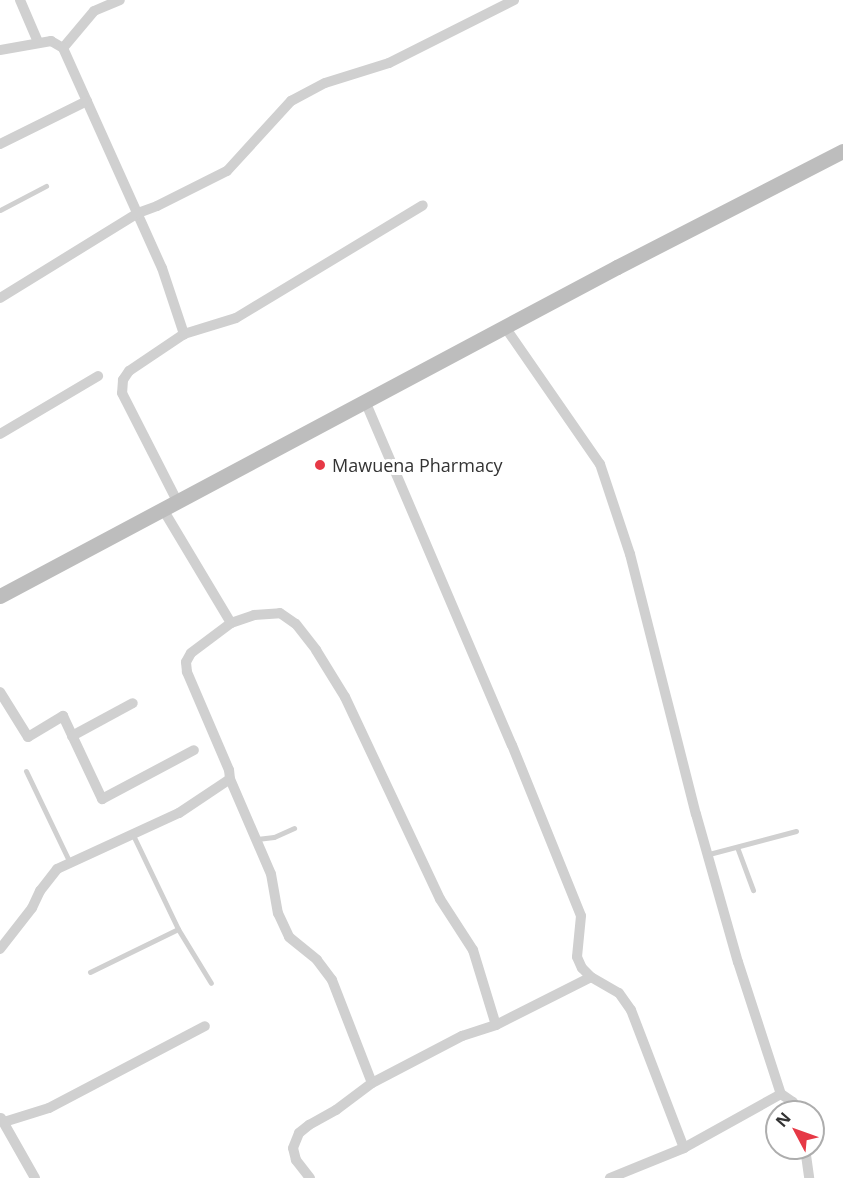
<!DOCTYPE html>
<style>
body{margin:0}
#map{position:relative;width:843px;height:1178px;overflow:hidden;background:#fff;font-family:"Open Sans",sans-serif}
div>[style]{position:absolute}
.lane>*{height:5px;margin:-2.5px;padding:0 2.5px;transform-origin:2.5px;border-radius:2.5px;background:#d0d0d0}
.street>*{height:10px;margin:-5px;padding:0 5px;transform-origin:5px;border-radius:5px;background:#d0d0d0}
.secondary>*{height:15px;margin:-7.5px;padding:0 7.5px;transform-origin:7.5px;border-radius:7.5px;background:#bdbdbd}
.dots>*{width:16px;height:16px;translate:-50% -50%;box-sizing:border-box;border:3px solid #fff;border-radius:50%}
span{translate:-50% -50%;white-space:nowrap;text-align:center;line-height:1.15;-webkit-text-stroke:6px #fff;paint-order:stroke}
.poi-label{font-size:18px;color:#333}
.left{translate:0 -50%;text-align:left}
.north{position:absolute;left:765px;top:1100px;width:60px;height:60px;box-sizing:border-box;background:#fff;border:2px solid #adadad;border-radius:50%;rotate:311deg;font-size:16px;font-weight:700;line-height:24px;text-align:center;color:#333}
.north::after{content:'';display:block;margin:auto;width:21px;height:27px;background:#e63946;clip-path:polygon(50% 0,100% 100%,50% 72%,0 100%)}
</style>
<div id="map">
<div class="lane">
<i style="left:0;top:210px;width:52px;rotate:-27.6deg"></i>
<i style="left:26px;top:771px;width:102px;rotate:64.4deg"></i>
<i style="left:133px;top:835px;width:104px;rotate:64.4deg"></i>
<i style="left:178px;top:929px;width:63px;rotate:58.6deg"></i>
<i style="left:257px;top:839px;width:17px;rotate:-7deg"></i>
<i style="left:274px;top:837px;width:22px;rotate:-24deg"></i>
<i style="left:737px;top:847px;width:46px;rotate:69.6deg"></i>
<i style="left:709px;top:854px;width:90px;rotate:-14.8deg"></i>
<i style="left:90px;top:972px;width:98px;rotate:-26deg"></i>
</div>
<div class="street">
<i style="left:20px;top:0;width:46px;rotate:66.8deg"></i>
<i style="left:63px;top:48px;width:48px;rotate:-50deg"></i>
<i style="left:94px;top:11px;width:28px;rotate:-23deg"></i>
<i style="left:0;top:50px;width:52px;rotate:-10deg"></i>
<i style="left:51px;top:41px;width:14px;rotate:30deg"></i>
<i style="left:63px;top:48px;width:241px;rotate:65.8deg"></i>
<i style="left:162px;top:268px;width:70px;rotate:71.6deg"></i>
<i style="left:184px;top:334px;width:66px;rotate:146.1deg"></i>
<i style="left:129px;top:371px;width:11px;rotate:124deg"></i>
<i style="left:123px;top:380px;width:13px;rotate:94deg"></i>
<i style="left:122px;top:393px;width:123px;rotate:63deg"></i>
<i style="left:0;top:144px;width:97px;rotate:-26.3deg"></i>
<i style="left:0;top:298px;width:162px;rotate:-31.6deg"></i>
<i style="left:138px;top:213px;width:20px;rotate:-20deg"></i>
<i style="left:157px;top:206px;width:78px;rotate:-26.6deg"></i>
<i style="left:227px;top:171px;width:95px;rotate:-47.6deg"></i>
<i style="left:291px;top:101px;width:38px;rotate:-28deg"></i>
<i style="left:325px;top:83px;width:67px;rotate:-17.4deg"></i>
<i style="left:389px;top:63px;width:140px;rotate:-26.7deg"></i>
<i style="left:505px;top:327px;width:167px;rotate:55.3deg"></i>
<i style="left:600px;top:464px;width:95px;rotate:71.6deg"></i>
<i style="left:630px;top:554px;width:268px;rotate:75.8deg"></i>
<i style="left:696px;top:814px;width:154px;rotate:74.2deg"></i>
<i style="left:738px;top:962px;width:139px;rotate:72deg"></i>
<i style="left:781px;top:1094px;width:111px;rotate:150.9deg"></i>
<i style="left:684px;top:1148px;width:80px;rotate:157.9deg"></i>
<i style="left:184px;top:334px;width:54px;rotate:-17.1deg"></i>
<i style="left:236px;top:318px;width:218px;rotate:-31.1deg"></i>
<i style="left:365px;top:401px;width:374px;rotate:66.9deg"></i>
<i style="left:512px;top:745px;width:184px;rotate:68deg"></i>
<i style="left:581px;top:916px;width:41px;rotate:95.6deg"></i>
<i style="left:577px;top:957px;width:12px;rotate:66deg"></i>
<i style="left:582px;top:968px;width:13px;rotate:45deg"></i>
<i style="left:591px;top:977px;width:32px;rotate:30deg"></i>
<i style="left:619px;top:993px;width:21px;rotate:55deg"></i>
<i style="left:631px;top:1010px;width:148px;rotate:69deg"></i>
<i style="left:0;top:434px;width:114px;rotate:-30.6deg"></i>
<i style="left:231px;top:623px;width:24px;rotate:-19deg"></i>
<i style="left:254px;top:615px;width:26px;rotate:-4deg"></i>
<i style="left:280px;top:613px;width:19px;rotate:35deg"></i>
<i style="left:296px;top:624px;width:33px;rotate:52deg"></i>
<i style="left:316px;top:650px;width:55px;rotate:58.3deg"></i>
<i style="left:345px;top:697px;width:223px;rotate:64.8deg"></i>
<i style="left:440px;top:899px;width:61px;rotate:57.1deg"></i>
<i style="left:473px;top:950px;width:78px;rotate:73deg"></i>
<i style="left:0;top:692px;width:53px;rotate:58.1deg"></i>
<i style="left:28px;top:737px;width:41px;rotate:-31deg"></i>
<i style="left:63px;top:716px;width:92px;rotate:64.8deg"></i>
<i style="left:102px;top:799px;width:104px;rotate:-28deg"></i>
<i style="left:72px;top:736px;width:69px;rotate:-28.4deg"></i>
<i style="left:230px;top:779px;width:103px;rotate:66.7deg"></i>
<i style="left:271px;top:874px;width:40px;rotate:80deg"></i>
<i style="left:278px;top:913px;width:26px;rotate:65deg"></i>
<i style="left:289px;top:937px;width:36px;rotate:39deg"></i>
<i style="left:317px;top:960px;width:25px;rotate:53deg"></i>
<i style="left:332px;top:980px;width:110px;rotate:68.8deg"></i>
<i style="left:0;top:949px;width:52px;rotate:-52deg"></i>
<i style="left:32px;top:908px;width:19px;rotate:-65deg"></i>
<i style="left:40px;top:891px;width:28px;rotate:-52deg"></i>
<i style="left:57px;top:869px;width:134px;rotate:-24.7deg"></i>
<i style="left:179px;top:813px;width:61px;rotate:-33.7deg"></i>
<i style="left:230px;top:779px;width:9px;rotate:-96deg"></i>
<i style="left:229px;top:770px;width:107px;rotate:-113.2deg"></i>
<i style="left:187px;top:672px;width:10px;rotate:-96deg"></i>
<i style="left:186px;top:662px;width:10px;rotate:-61deg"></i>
<i style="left:191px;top:653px;width:50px;rotate:-36.9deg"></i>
<i style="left:231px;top:623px;width:131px;rotate:-120.9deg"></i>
<i style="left:781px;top:1094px;width:14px;rotate:34deg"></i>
<i style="left:793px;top:1102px;width:12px;rotate:59deg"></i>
<i style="left:1px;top:1118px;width:69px;rotate:60.5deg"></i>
<i style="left:4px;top:1122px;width:47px;rotate:-17.3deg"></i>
<i style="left:49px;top:1108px;width:176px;rotate:-27.7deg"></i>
<i style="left:805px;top:1148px;width:30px;rotate:82deg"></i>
<i style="left:310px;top:1178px;width:23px;rotate:-128deg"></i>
<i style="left:296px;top:1160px;width:12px;rotate:-104deg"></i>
<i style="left:293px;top:1148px;width:16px;rotate:-68deg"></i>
<i style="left:299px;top:1133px;width:13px;rotate:-39deg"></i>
<i style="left:309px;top:1125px;width:31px;rotate:-29deg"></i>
<i style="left:336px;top:1110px;width:45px;rotate:-36.9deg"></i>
<i style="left:372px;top:1083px;width:102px;rotate:-27.6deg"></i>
<i style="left:462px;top:1036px;width:36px;rotate:-18deg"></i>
<i style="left:496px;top:1025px;width:106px;rotate:-26.8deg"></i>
</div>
<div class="secondary">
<i style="left:0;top:596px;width:699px;rotate:-28.07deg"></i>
<i style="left:617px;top:267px;width:254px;rotate:-27.2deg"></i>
</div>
<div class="dots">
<i style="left:320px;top:465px;background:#e63946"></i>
</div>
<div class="poi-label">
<span class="left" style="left:332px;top:465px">Mawuena Pharmacy</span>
</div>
<div class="north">N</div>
</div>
